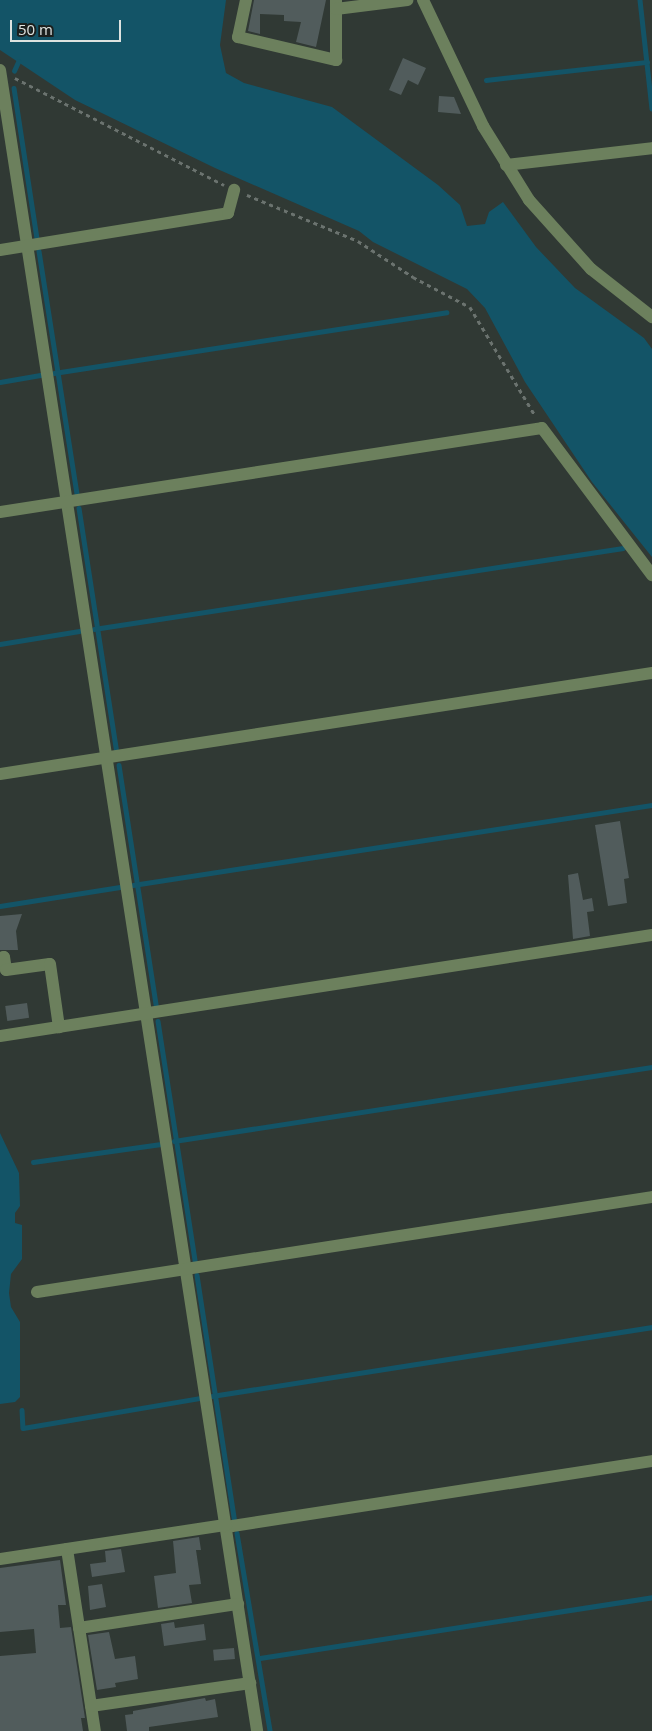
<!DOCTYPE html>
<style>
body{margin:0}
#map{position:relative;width:652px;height:1731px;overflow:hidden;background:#303934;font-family:"Open Sans",sans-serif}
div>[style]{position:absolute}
.water>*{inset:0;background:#135467}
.stream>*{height:4.5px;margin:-2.25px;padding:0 2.25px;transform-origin:2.25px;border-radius:2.25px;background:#135467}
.building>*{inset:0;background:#515c5c;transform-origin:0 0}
.path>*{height:2.5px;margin-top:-1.25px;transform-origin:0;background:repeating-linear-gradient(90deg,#6b736f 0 4px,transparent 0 8px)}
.minor>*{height:12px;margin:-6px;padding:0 6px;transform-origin:6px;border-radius:6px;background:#6c805d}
span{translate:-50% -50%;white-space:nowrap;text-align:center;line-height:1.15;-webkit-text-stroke:5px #1b1f1d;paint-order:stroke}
.scale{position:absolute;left:10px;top:20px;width:111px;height:22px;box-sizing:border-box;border:2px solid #dee3e0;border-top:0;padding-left:6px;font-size:15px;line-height:18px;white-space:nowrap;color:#dee3e0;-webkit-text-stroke:4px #1b1f1d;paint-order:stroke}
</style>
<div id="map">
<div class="water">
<i style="clip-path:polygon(0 0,226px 0,220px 45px,226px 73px,244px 83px,332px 107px,438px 185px,460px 205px,467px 226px,485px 224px,489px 212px,503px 202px,536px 247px,575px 288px,644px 338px,652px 349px,652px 557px,592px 482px,525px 382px,485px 308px,467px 289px,373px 242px,359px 231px,215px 168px,75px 100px,0 50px)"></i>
<i style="clip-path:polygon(0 1133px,19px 1173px,20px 1206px,15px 1213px,15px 1223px,22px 1225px,22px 1259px,11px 1274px,9px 1293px,11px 1307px,20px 1322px,20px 1397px,15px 1402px,0 1404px)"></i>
</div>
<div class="stream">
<i style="left:640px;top:0;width:109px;rotate:83.7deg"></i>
<i style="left:14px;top:71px;width:10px;rotate:-66deg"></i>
<i style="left:486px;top:80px;width:162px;rotate:-6.4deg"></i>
<i style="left:14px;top:88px;width:152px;rotate:81.3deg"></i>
<i style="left:39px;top:251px;width:246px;rotate:81.1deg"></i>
<i style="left:54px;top:373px;width:397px;rotate:-8.8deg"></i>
<i style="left:0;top:382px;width:42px;rotate:-9.7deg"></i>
<i style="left:79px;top:508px;width:243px;rotate:81.2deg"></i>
<i style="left:94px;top:629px;width:535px;rotate:-8.71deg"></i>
<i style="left:0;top:644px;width:80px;rotate:-9.3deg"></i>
<i style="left:119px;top:765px;width:243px;rotate:81.2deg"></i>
<i style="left:133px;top:885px;width:525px;rotate:-8.76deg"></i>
<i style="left:0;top:906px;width:121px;rotate:-9deg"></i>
<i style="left:158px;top:1021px;width:243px;rotate:81.2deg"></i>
<i style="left:174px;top:1141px;width:484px;rotate:-8.8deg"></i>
<i style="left:33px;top:1162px;width:129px;rotate:-8deg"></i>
<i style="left:197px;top:1275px;width:246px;rotate:81.3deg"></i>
<i style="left:212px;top:1396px;width:445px;rotate:-8.9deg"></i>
<i style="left:22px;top:1410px;width:18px;rotate:87deg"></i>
<i style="left:23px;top:1428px;width:180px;rotate:-9.6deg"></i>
<i style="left:237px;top:1533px;width:201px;rotate:80.5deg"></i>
<i style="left:260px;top:1658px;width:397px;rotate:-8.8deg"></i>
</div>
<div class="building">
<i style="clip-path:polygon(254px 0,326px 0,316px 47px,296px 42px,301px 22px,284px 21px,284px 15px,260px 14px,260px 34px,248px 31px)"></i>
<i style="clip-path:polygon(403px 58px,426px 68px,418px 85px,408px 80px,401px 95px,389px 90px)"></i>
<i style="clip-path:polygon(439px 96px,454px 97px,461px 114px,438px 112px)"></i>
<i style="clip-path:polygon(620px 821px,629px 878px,624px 879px,627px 903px,608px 906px,595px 825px)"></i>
<i style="clip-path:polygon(578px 873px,583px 900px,592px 898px,594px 911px,587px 912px,590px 936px,573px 939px,568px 875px)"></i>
<i style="clip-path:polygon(22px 914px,16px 931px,18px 950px,0 950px,0 916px)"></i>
<i style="left:27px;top:1003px;width:15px;height:22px;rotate:82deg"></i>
<i style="clip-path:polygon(199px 1537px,201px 1550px,196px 1550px,201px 1584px,189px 1585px,192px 1603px,158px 1608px,154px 1576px,176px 1573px,173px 1541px)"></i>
<i style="clip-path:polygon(121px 1549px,125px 1572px,92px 1577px,90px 1564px,106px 1562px,105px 1551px)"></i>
<i style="clip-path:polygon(60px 1560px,66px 1605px,58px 1605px,60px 1628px,71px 1627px,85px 1718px,81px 1718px,83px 1731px,0 1731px,0 1656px,36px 1653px,34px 1629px,0 1632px,0 1568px)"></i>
<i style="clip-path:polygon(102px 1584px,106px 1607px,90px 1610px,88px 1586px)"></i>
<i style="clip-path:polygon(174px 1622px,175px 1628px,204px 1624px,206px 1640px,164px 1646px,161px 1624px)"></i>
<i style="clip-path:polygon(109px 1632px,115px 1659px,135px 1656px,138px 1679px,115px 1683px,116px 1687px,97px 1690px,88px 1635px)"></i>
<i style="left:234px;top:1648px;width:11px;height:21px;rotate:85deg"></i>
<i style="clip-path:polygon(205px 1698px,206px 1701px,215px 1699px,218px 1717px,149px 1727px,149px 1731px,127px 1731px,125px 1715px,133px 1714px,133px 1711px)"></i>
</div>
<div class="path">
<i style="left:15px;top:78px;width:235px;rotate:27.1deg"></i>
<i style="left:247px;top:195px;width:120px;rotate:22.5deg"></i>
<i style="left:358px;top:241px;width:66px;rotate:33.2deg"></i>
<i style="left:413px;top:277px;width:64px;rotate:27.8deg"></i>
<i style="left:470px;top:307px;width:126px;rotate:59deg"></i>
</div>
<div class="minor">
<i style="left:246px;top:0;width:38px;rotate:102deg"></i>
<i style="left:238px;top:37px;width:101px;rotate:13.2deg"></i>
<i style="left:336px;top:60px;width:51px;rotate:-90deg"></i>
<i style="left:336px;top:0;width:9px;rotate:90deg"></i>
<i style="left:336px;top:9px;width:72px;rotate:-7.2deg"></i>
<i style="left:423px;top:0;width:140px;rotate:64.5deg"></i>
<i style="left:483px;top:126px;width:87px;rotate:58.1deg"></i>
<i style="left:529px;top:200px;width:93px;rotate:48.1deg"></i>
<i style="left:591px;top:269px;width:78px;rotate:38.2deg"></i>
<i style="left:0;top:70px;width:1681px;rotate:81.2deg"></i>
<i style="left:506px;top:165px;width:147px;rotate:-6.6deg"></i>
<i style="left:0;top:250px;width:231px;rotate:-9.2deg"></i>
<i style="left:228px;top:213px;width:24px;rotate:-75deg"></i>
<i style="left:0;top:512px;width:548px;rotate:-8.81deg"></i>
<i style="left:542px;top:428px;width:184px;rotate:53.2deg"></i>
<i style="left:0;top:774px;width:660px;rotate:-8.81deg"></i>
<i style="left:0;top:958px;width:4px;rotate:-14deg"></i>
<i style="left:4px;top:957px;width:13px;rotate:81deg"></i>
<i style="left:6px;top:970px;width:44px;rotate:-7.8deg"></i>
<i style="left:50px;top:964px;width:64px;rotate:81.9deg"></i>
<i style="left:0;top:1036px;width:660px;rotate:-8.81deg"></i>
<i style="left:37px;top:1292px;width:622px;rotate:-8.78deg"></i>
<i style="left:226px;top:1527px;width:431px;rotate:-8.8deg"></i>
<i style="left:67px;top:1549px;width:184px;rotate:81.3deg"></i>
<i style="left:0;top:1559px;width:229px;rotate:-8.6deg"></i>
<i style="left:79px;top:1628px;width:161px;rotate:-8.6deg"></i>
<i style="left:91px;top:1706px;width:161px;rotate:-8.2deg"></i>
</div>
<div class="scale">50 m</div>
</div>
